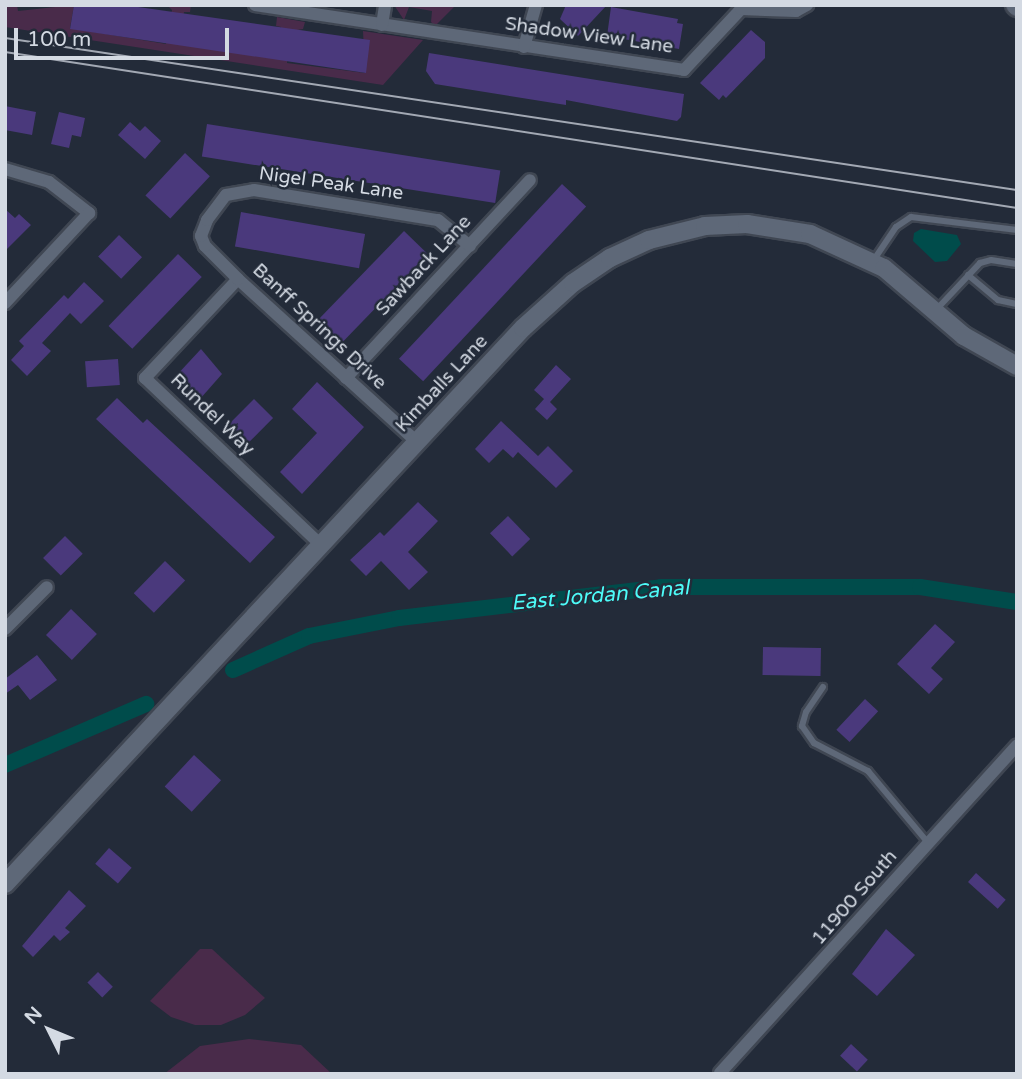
<!DOCTYPE html>
<style>
body{margin:0}
#map{position:relative;width:1022px;height:1079px;overflow:hidden;background:#232b39;font-family:"Varela Round",sans-serif}
div>[style]{position:absolute}
.green>*{inset:0;background:#492b4a}
.water>*{inset:0;background:#004c4b}
.canal>*{height:16px;margin:-8px;padding:0 8px;transform-origin:8px;border-radius:8px;background:#004c4b}
.building>*{inset:0;background:#4a397c;transform-origin:0 0}
.roads{filter:drop-shadow(2px 0 #404753) drop-shadow(-2px 0 #404753) drop-shadow(0 2px #404753) drop-shadow(0 -2px #404753)}
.lane>*{height:6px;margin:-3px;padding:0 3px;transform-origin:3px;border-radius:3px;background:#5e6878}
.street>*{height:12px;margin:-6px;padding:0 6px;transform-origin:6px;border-radius:6px;background:#5e6878}
.secondary>*{height:18px;margin:-9px;padding:0 9px;transform-origin:9px;border-radius:9px;background:#5e6878}
.tram>*{height:2px;margin:-1px;padding:0 1px;transform-origin:1px;border-radius:1px;background:#a3a9b4}
span{translate:-50% -50%;white-space:nowrap;text-align:center;line-height:1.15;-webkit-text-stroke:5px #232b39;paint-order:stroke}
.street-label{font-size:19px;color:#d4dae3}
.water-label{font-size:21px;color:#4dfbf8;font-style:italic}
.frame{position:absolute;inset:0;border:7px solid #d4dae3;pointer-events:none}
.north{position:absolute;left:14px;top:995px;width:70px;height:70px;-webkit-text-stroke:5px #232b39;paint-order:stroke;rotate:313deg;font-size:19px;font-weight:700;line-height:28px;text-align:center;color:#d4dae3}
.north::after{content:'';display:block;margin:auto;width:24px;height:32px;background:#d4dae3;clip-path:polygon(50% 0,100% 100%,50% 72%,0 100%)}
.scale{position:absolute;left:14px;top:28px;width:215px;height:32px;box-sizing:border-box;border:4px solid #d4dae3;border-top:0;padding-left:9px;font-size:21px;line-height:24px;white-space:nowrap;color:#d4dae3;-webkit-text-stroke:5px #232b39;paint-order:stroke}
</style>
<div id="map">
<div class="green">
<i style="clip-path:polygon(5px 5px,17px 5px,18px 11px,74px 5px,70px 28px,166px 44px,172px 10px,167px 5px,191px 5px,190px 12px,184px 12px,180px 44px,276px 58px,281px 27px,276px 26px,277px 17px,305px 22px,303px 29px,291px 31px,287px 63px,365px 73px,363px 31px,423px 40px,383px 85px,5px 27px)"></i>
<i style="clip-path:polygon(394px 5px,439px 6px,456px 5px,435px 26px,431px 22px,432px 11px,409px 7px,404px 20px)"></i>
<i style="clip-path:polygon(200px 949px,212px 949px,265px 998px,245px 1015px,221px 1025px,195px 1025px,171px 1017px,150px 1001px)"></i>
<i style="clip-path:polygon(249px 1039px,301px 1045px,332px 1074px,164px 1074px,200px 1046px)"></i>
</div>
<div class="water">
<i style="clip-path:polygon(921px 229px,957px 235px,961px 244px,947px 261px,935px 262px,913px 241px,914px 233px)"></i>
</div>
<div class="canal">
<i style="left:233px;top:670px;width:83px;rotate:-24.1deg"></i>
<i style="left:309px;top:636px;width:92px;rotate:-11.3deg"></i>
<i style="left:399px;top:618px;width:264px;rotate:-6.7deg"></i>
<i style="left:661px;top:587px;width:259px"></i>
<i style="left:920px;top:587px;width:98px;rotate:8.8deg"></i>
<i style="left:5px;top:765px;width:154px;rotate:-23.4deg"></i>
</div>
<div class="building">
<i style="clip-path:polygon(74px 5px,124px 5px,370px 40px,366px 73px,70px 29px)"></i>
<i style="clip-path:polygon(566px 5px,607px 5px,578px 36px,560px 19px)"></i>
<i style="clip-path:polygon(611px 7px,678px 19px,677px 23px,683px 24px,679px 49px,607px 36px)"></i>
<i style="clip-path:polygon(751px 30px,765px 42px,765px 58px,726px 98px,723px 95px,719px 100px,700px 83px)"></i>
<i style="clip-path:polygon(429px 53px,684px 94px,681px 117px,677px 121px,566px 100px,566px 105px,435px 84px,426px 71px)"></i>
<i style="clip-path:polygon(5px 106px,36px 112px,32px 135px,5px 130px)"></i>
<i style="clip-path:polygon(59px 112px,85px 118px,81px 137px,72px 135px,69px 148px,51px 144px)"></i>
<i style="clip-path:polygon(130px 122px,140px 131px,145px 126px,161px 141px,145px 159px,118px 135px)"></i>
<i style="left:207px;top:124px;width:297px;height:33px;rotate:9deg"></i>
<i style="left:185px;top:153px;width:34px;height:58px;rotate:43deg"></i>
<i style="left:562px;top:184px;width:33px;height:239px;rotate:43deg"></i>
<i style="clip-path:polygon(5px 209px,15px 218px,19px 214px,31px 225px,5px 251px)"></i>
<i style="left:241px;top:212px;width:126px;height:35px;rotate:10deg"></i>
<i style="left:404px;top:231px;width:33px;height:127px;rotate:44deg"></i>
<i style="left:119px;top:235px;width:32px;height:30px;rotate:44deg"></i>
<i style="left:178px;top:254px;width:33px;height:100px;rotate:44deg"></i>
<i style="clip-path:polygon(84px 282px,104px 301px,81px 324px,70px 313px,42px 343px,51px 351px,27px 376px,11px 360px,24px 346px,19px 341px,64px 295px,68px 299px)"></i>
<i style="clip-path:polygon(201px 349px,222px 374px,200px 399px,175px 377px)"></i>
<i style="left:118px;top:359px;width:26px;height:33px;rotate:86deg"></i>
<i style="clip-path:polygon(556px 365px,571px 379px,550px 402px,557px 409px,547px 420px,535px 409px,544px 399px,534px 390px)"></i>
<i style="clip-path:polygon(317px 382px,364px 427px,302px 494px,280px 472px,317px 433px,292px 409px)"></i>
<i style="clip-path:polygon(117px 398px,143px 423px,147px 419px,275px 537px,250px 563px,96px 419px)"></i>
<i style="left:254px;top:399px;width:27px;height:37px;rotate:45deg"></i>
<i style="clip-path:polygon(501px 421px,538px 456px,548px 446px,573px 471px,556px 488px,518px 452px,513px 458px,503px 449px,489px 463px,475px 449px)"></i>
<i style="clip-path:polygon(418px 502px,438px 521px,408px 552px,428px 572px,409px 590px,381px 561px,366px 576px,350px 560px,380px 532px,384px 536px)"></i>
<i style="left:508px;top:516px;width:32px;height:25px;rotate:46deg"></i>
<i style="left:65px;top:536px;width:25px;height:31px;rotate:45deg"></i>
<i style="left:165px;top:561px;width:28px;height:45px;rotate:44deg"></i>
<i style="left:71px;top:609px;width:36px;height:36px;rotate:44deg"></i>
<i style="clip-path:polygon(935px 624px,955px 642px,931px 668px,943px 679px,929px 694px,897px 664px)"></i>
<i style="left:763px;top:647px;width:58px;height:28px;rotate:1deg"></i>
<i style="clip-path:polygon(37px 655px,57px 680px,30px 700px,18px 685px,5px 694px,5px 679px)"></i>
<i style="left:865px;top:699px;width:18px;height:42px;rotate:43deg"></i>
<i style="left:194px;top:755px;width:37px;height:43px;rotate:43deg"></i>
<i style="left:109px;top:848px;width:30px;height:21px;rotate:41deg"></i>
<i style="left:976px;top:873px;width:40px;height:12px;rotate:42deg"></i>
<i style="clip-path:polygon(69px 890px,86px 906px,65px 928px,70px 932px,60px 941px,54px 935px,33px 957px,22px 946px)"></i>
<i style="clip-path:polygon(886px 929px,915px 955px,877px 996px,852px 974px)"></i>
<i style="left:98px;top:972px;width:21px;height:15px;rotate:45deg"></i>
<i style="left:851px;top:1044px;width:23px;height:16px;rotate:43deg"></i>
</div>
<div class="roads">
<div class="lane">
<i style="left:873px;top:261px;width:41px;rotate:-55.9deg"></i>
<i style="left:896px;top:227px;width:18px;rotate:-34deg"></i>
<i style="left:911px;top:217px;width:107px;rotate:7deg"></i>
<i style="left:968px;top:275px;width:39px;rotate:40deg"></i>
<i style="left:998px;top:300px;width:19px;rotate:12deg"></i>
<i style="left:935px;top:311px;width:66px;rotate:-46.8deg"></i>
<i style="left:980px;top:263px;width:11px;rotate:-15deg"></i>
<i style="left:991px;top:260px;width:26px;rotate:9deg"></i>
<i style="left:823px;top:687px;width:30px;rotate:124deg"></i>
<i style="left:806px;top:712px;width:15px;rotate:106deg"></i>
<i style="left:802px;top:726px;width:21px;rotate:55deg"></i>
<i style="left:814px;top:743px;width:61px;rotate:27.4deg"></i>
<i style="left:868px;top:771px;width:95px;rotate:50.1deg"></i>
</div>
<div class="street">
<i style="left:255px;top:5px;width:434px;rotate:8.6deg"></i>
<i style="left:684px;top:70px;width:83px;rotate:-46.9deg"></i>
<i style="left:741px;top:9px;width:55px;rotate:2.1deg"></i>
<i style="left:796px;top:11px;width:13px;rotate:-29deg"></i>
<i style="left:382px;top:25px;width:20px;rotate:-81deg"></i>
<i style="left:524px;top:47px;width:44px;rotate:-74.1deg"></i>
<i style="left:5px;top:169px;width:46px;rotate:16.5deg"></i>
<i style="left:49px;top:182px;width:51px;rotate:37.8deg"></i>
<i style="left:89px;top:213px;width:123px;rotate:133deg"></i>
<i style="left:238px;top:279px;width:136px;rotate:133.2deg"></i>
<i style="left:145px;top:378px;width:243px;rotate:43.5deg"></i>
<i style="left:346px;top:378px;width:270px;rotate:-47.1deg"></i>
<i style="left:417px;top:442px;width:242px;rotate:-137.7deg"></i>
<i style="left:238px;top:279px;width:47px;rotate:-135deg"></i>
<i style="left:205px;top:246px;width:11px;rotate:-112deg"></i>
<i style="left:201px;top:236px;width:17px;rotate:-69deg"></i>
<i style="left:207px;top:220px;width:31px;rotate:-53deg"></i>
<i style="left:226px;top:195px;width:28px;rotate:-10deg"></i>
<i style="left:254px;top:190px;width:186px;rotate:9.3deg"></i>
<i style="left:438px;top:220px;width:41px;rotate:39.1deg"></i>
<i style="left:5px;top:629px;width:59px;rotate:-45deg"></i>
<i style="left:720px;top:1073px;width:442px;rotate:-47.8deg"></i>
</div>
<div class="secondary">
<i style="left:1015px;top:5px;width:3px;rotate:45deg"></i>
<i style="left:5px;top:884px;width:760px;rotate:-47.03deg"></i>
<i style="left:523px;top:328px;width:67px;rotate:-42deg"></i>
<i style="left:573px;top:283px;width:45px;rotate:-34deg"></i>
<i style="left:610px;top:258px;width:43px;rotate:-24.8deg"></i>
<i style="left:649px;top:240px;width:58px;rotate:-14deg"></i>
<i style="left:705px;top:226px;width:42px;rotate:-2.7deg"></i>
<i style="left:747px;top:224px;width:64px;rotate:9deg"></i>
<i style="left:810px;top:234px;width:81px;rotate:24.7deg"></i>
<i style="left:884px;top:268px;width:105px;rotate:40.4deg"></i>
<i style="left:964px;top:336px;width:61px;rotate:29.5deg"></i>
</div>
</div>
<div class="tram">
<i style="left:5px;top:38px;width:1023px;rotate:8.54deg"></i>
<i style="left:5px;top:52px;width:1024px;rotate:8.76deg"></i>
</div>
<div class="street-label">
<span style="left:589px;top:36px;rotate:8deg">Shadow View Lane</span>
<span style="left:331px;top:184px;rotate:8deg">Nigel Peak Lane</span>
<span style="left:424px;top:266px;rotate:-47deg">Sawback Lane</span>
<span style="left:319px;top:327px;rotate:43deg">Banff Springs Drive</span>
<span style="left:442px;top:384px;rotate:-47deg">Kimballs Lane</span>
<span style="left:212px;top:415px;rotate:44deg">Rundel Way</span>
<span style="left:855px;top:898px;rotate:-49deg">11900 South</span>
</div>
<div class="water-label">
<span style="left:600px;top:596px;rotate:-5deg">East Jordan Canal</span>
</div>
<div class="frame"></div>
<div class="north">N</div>
<div class="scale">100 m</div>
</div>
